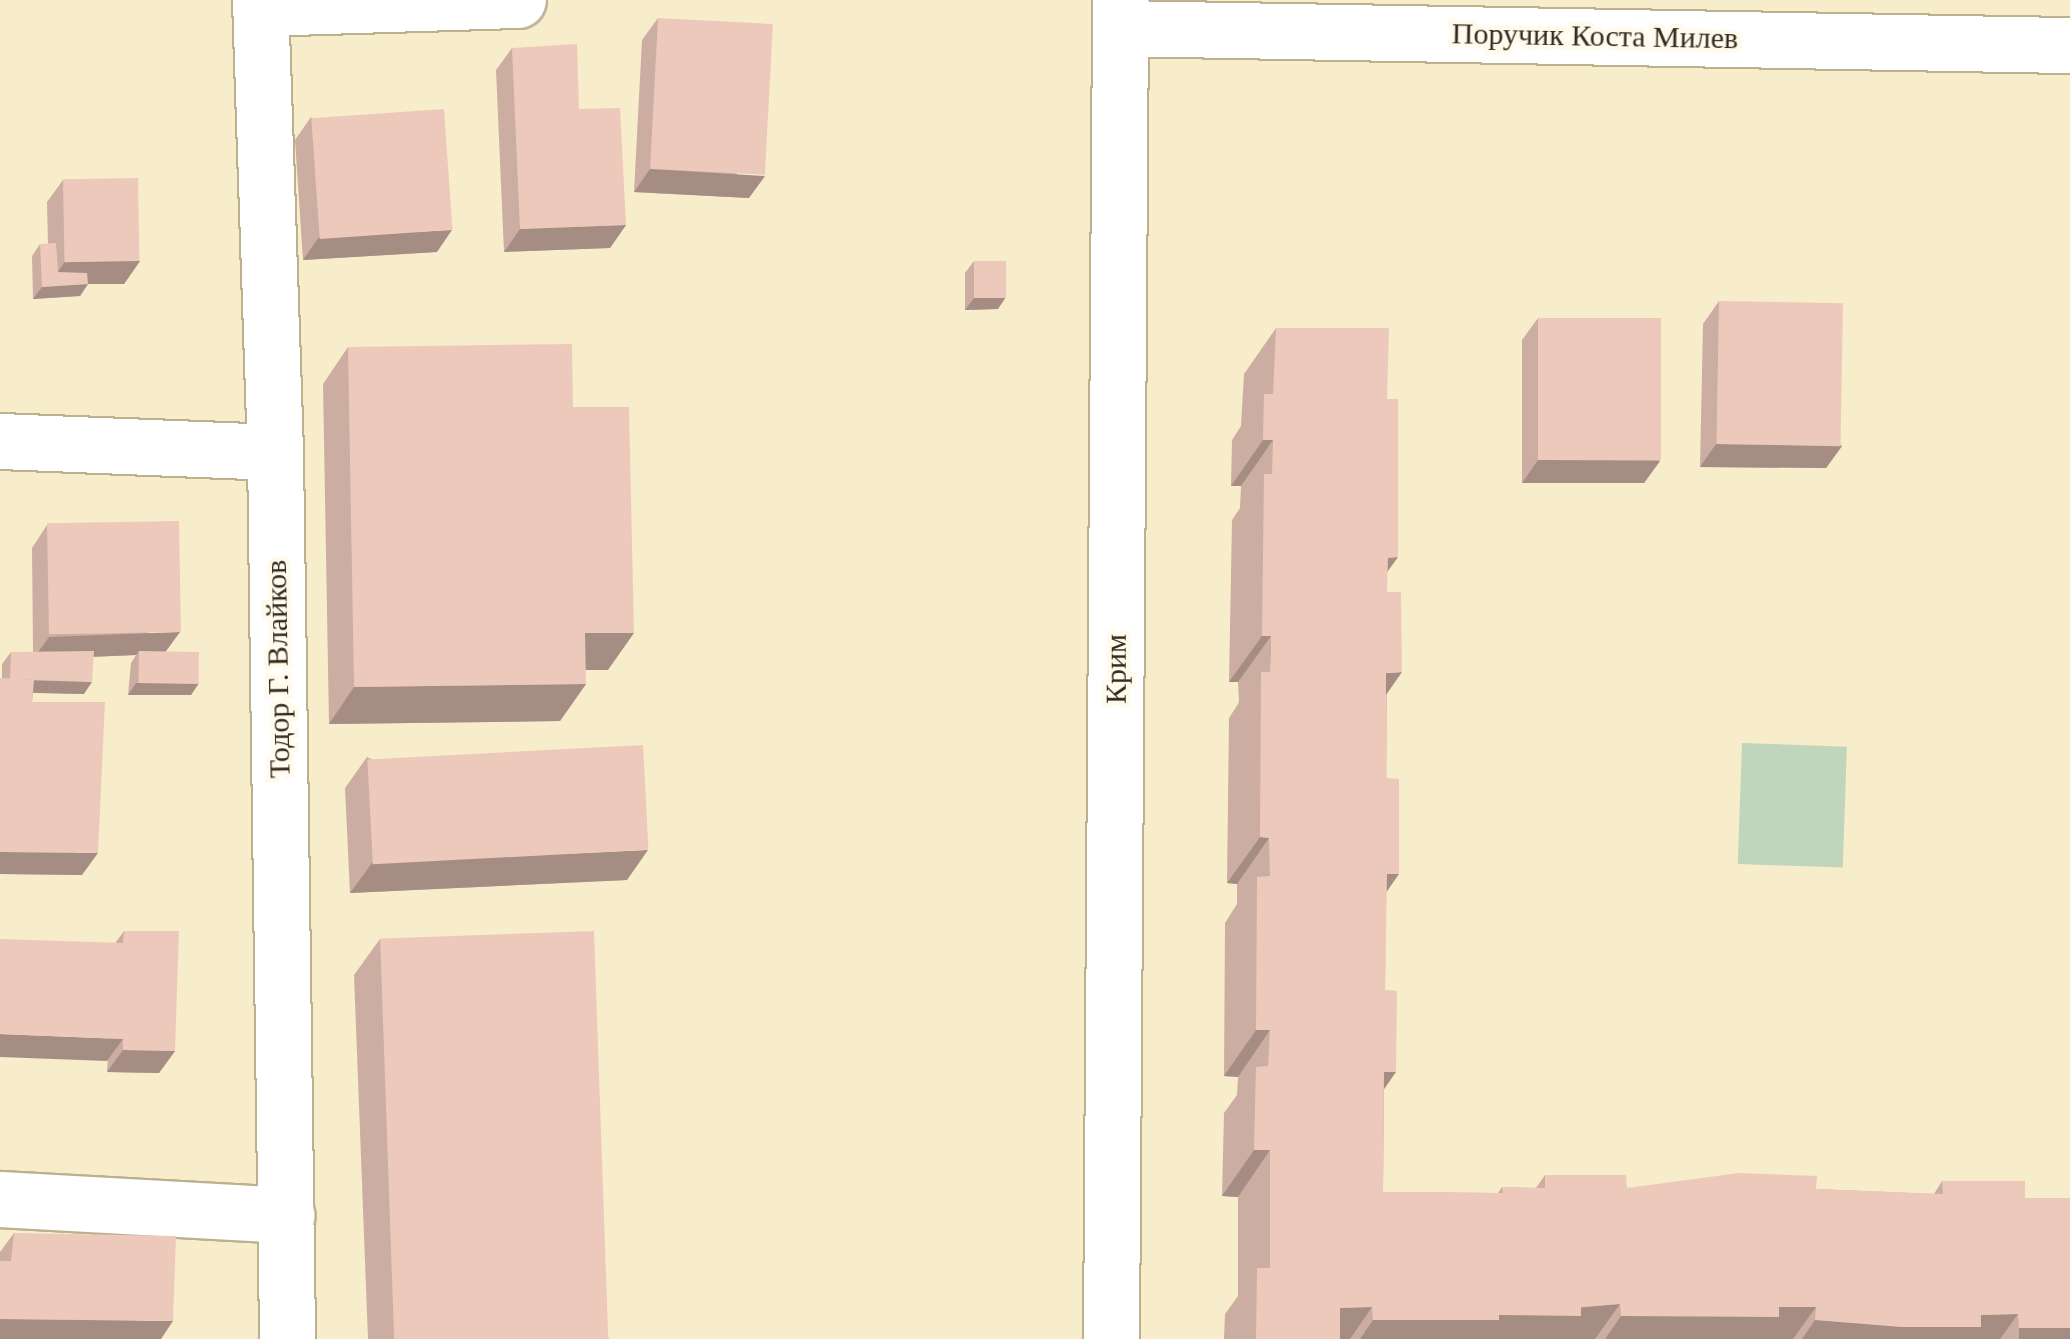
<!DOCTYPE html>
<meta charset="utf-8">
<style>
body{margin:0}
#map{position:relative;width:2070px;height:1339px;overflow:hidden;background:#f8edca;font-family:Georgia,serif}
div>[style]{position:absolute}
.green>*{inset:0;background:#bfd5bc;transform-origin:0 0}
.roads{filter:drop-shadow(2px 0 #bbb18f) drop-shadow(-2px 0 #bbb18f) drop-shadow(0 2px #bbb18f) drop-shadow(0 -2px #bbb18f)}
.street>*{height:55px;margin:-27.5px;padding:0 27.5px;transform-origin:27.5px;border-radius:27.5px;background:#fff}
.wall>*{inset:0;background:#ccada2}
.shaded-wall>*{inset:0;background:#a68d84;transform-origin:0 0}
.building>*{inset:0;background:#edc9bc;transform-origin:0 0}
span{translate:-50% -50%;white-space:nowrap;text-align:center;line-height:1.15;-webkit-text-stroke:9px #fffaec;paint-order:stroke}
.street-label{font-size:30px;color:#2f2b1e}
</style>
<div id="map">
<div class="green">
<i style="left:1742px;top:743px;width:105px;height:121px;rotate:2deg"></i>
</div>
<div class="roads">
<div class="street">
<i style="left:260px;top:0;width:452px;rotate:88.1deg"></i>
<i style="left:275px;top:452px;width:887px;rotate:89.22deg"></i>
<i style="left:261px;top:8px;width:257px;rotate:-1.8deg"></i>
<i style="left:1120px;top:28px;width:950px;rotate:1.03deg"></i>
<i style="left:0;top:441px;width:275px;rotate:2.3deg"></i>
<i style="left:0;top:1199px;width:287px;rotate:3.2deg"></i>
<i style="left:1111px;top:1339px;width:1339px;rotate:-89.61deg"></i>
</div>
</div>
<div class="wall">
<i style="clip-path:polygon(658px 18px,749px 198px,634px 192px,642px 40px)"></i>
<i style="clip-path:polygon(512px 48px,579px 109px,626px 225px,610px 248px,504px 252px,496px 70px)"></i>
<i style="clip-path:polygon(311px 117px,437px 252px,303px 260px,295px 140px)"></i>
<i style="clip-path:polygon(63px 180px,140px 261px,124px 284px,88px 284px,80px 296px,33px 299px,32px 256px,40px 244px,48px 244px,47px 202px)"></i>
<i style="clip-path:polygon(974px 261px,998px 309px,965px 310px,965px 273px)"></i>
<i style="clip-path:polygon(1719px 301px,1842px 446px,1826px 468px,1700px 467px,1703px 324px)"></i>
<i style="clip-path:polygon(1538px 318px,1660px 461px,1644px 483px,1522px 483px,1522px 340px)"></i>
<i style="clip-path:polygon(1276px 328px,1387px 399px,1398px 557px,1387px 571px,1386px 892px,1383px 1192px,1498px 1193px,1502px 1187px,1536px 1188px,1545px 1175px,1627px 1188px,1816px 1189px,1934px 1194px,1942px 1181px,2025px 1198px,2070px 1339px,1224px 1339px,1225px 1314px,1238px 1296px,1238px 1197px,1222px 1196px,1224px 1113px,1237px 1095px,1238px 1077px,1224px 1076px,1225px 923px,1237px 904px,1237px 884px,1227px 883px,1229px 718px,1238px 704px,1239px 701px,1238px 682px,1229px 682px,1232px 520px,1240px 508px,1241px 486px,1231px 486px,1232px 440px,1241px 426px,1244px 374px)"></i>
<i style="clip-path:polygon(348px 347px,573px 407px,608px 670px,585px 670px,586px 684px,560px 721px,329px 724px,323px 384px)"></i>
<i style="clip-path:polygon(47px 525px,166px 652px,199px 683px,191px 695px,128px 695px,131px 663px,136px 655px,93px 657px,84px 694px,33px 693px,32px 702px,82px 875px,0 874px,0 678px,2px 678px,2px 664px,11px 652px,33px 652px,32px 548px)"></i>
<i style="clip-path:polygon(367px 757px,627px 880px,350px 893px,345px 788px)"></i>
<i style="clip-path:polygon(124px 931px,175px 1051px,159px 1073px,107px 1072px,116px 942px)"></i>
<i style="clip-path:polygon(380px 939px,609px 1339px,368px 1339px,354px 975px)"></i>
<i style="clip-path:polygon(14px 1233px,161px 1339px,0 1339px,0 1252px)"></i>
</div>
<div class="shaded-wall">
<i style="clip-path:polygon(650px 169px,765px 176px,749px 198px,634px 192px)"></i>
<i style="clip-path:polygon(626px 225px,610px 248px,504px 252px,520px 229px)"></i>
<i style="clip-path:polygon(452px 230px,437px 252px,303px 260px,319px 237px)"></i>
<i style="clip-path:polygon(65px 261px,140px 261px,124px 284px,50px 284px)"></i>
<i style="clip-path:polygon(88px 284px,80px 296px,33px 299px,42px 287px)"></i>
<i style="clip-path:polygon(1006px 297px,998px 309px,965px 310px,974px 298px)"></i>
<i style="clip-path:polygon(1263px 440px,1273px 440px,1241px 486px,1231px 486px)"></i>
<i style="clip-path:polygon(1716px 444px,1842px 446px,1826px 468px,1700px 467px)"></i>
<i style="clip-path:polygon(1538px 460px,1660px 461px,1644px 483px,1522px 483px)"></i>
<i style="clip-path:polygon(1398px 557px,1365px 603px,1388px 558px)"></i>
<i style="clip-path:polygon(180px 632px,164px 654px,139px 651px,136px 655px,33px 659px,49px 637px)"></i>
<i style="clip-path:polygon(585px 633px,634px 633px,608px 670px,559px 670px)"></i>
<i style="clip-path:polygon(1262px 636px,1271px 636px,1238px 682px,1229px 682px)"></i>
<i style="clip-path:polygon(1402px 672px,1370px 718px,1386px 673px)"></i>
<i style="clip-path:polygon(10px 680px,92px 682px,84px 694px,2px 692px)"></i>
<i style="clip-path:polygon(136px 683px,199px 683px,191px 695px,128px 695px)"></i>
<i style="clip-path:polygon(586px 684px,560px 721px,329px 724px,354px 687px)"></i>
<i style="clip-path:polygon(1260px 837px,1269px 838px,1237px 884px,1227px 883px)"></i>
<i style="clip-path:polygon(648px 850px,627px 880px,350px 893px,372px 863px)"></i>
<i style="clip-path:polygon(0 852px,98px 853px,82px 875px,0 874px)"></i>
<i style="clip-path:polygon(1387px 874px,1399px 874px,1367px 920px)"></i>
<i style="clip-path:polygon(1256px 1030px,1270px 1030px,1238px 1077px,1224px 1076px)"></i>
<i style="clip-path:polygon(0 1034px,123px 1039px,107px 1061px,0 1057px)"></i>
<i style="clip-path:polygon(123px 1050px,175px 1051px,159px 1073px,107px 1072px)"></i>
<i style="clip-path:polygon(1384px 1072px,1396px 1072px,1364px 1118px)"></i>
<i style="clip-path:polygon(1254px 1150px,1270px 1150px,1238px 1197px,1222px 1196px)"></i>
<i style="clip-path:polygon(1620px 1304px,1595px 1339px,1360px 1339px,1373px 1320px,1499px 1315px)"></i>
<i style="clip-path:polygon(1372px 1307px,1350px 1339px,1318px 1339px,1340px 1308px)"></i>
<i style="clip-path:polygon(1779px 1307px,1816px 1307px,1793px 1339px,1605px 1339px,1621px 1316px)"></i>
<i style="clip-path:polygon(2018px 1314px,2000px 1339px,1802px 1339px,1815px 1320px)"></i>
<i style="clip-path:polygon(0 1319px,173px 1321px,161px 1339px,0 1339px)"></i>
<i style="left:2019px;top:1328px;width:51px;height:14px"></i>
</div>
<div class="building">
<i style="left:658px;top:18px;width:115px;height:151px;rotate:3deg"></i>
<i style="clip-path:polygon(577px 44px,579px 109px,620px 108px,626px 225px,520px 229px,512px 48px)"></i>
<i style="left:444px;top:109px;width:121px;height:133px;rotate:86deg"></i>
<i style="left:138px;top:178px;width:83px;height:75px;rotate:89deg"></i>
<i style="clip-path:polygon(56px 243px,58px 272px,87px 273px,88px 284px,42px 287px,40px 244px)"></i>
<i style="left:974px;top:261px;width:32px;height:37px"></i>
<i style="left:1719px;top:301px;width:124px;height:143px;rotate:1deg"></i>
<i style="left:1538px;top:318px;width:123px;height:142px"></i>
<i style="clip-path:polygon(1276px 328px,1389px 328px,1387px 399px,1398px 399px,1398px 557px,1388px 558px,1387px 592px,1401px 592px,1402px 672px,1386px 673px,1386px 778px,1399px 779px,1399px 874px,1387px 874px,1385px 990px,1397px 991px,1396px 1072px,1384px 1072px,1383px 1192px,1503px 1193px,1502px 1187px,1545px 1188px,1545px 1175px,1626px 1175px,1627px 1188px,1739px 1173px,1817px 1176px,1816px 1189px,1943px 1194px,1942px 1181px,2025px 1181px,2025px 1198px,2070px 1198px,2070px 1328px,2019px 1328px,2018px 1314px,1981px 1315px,1981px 1327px,1901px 1327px,1815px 1320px,1816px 1307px,1779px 1307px,1779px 1317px,1621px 1316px,1620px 1304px,1581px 1307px,1581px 1316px,1499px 1315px,1499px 1320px,1373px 1320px,1372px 1307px,1340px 1308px,1340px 1339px,1256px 1339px,1257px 1268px,1270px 1268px,1270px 1150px,1254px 1150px,1256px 1067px,1268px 1066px,1270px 1030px,1256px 1030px,1257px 877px,1270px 876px,1269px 838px,1260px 837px,1261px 672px,1270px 672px,1271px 655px,1271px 636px,1262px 636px,1264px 474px,1272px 474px,1273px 440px,1263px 440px,1264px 394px,1273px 394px)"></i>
<i style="clip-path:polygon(572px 344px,573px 407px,629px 407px,634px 633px,585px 633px,586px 684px,354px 687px,348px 347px)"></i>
<i style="left:179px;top:521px;width:111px;height:132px;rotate:89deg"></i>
<i style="clip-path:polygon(94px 651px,92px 682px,10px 679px,11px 652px)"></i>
<i style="left:139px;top:651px;width:60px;height:32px;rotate:1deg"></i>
<i style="clip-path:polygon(0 678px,34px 680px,32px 702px,105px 702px,98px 853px,0 852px)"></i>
<i style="left:643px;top:745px;width:105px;height:276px;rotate:87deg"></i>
<i style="clip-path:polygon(124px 931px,179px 931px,175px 1051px,123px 1050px,123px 1039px,0 1034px,0 939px,123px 943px)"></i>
<i style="left:594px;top:931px;width:408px;height:214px;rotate:88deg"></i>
<i style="clip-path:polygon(14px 1233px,176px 1236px,173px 1321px,0 1319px,0 1261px,11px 1261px)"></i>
</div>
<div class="street-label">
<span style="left:1595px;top:36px;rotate:1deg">Поручик Коста Милев</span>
<span style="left:278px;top:669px;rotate:-91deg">Тодор Г. Влайков</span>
<span style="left:1116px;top:669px;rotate:-90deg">Крим</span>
</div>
</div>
